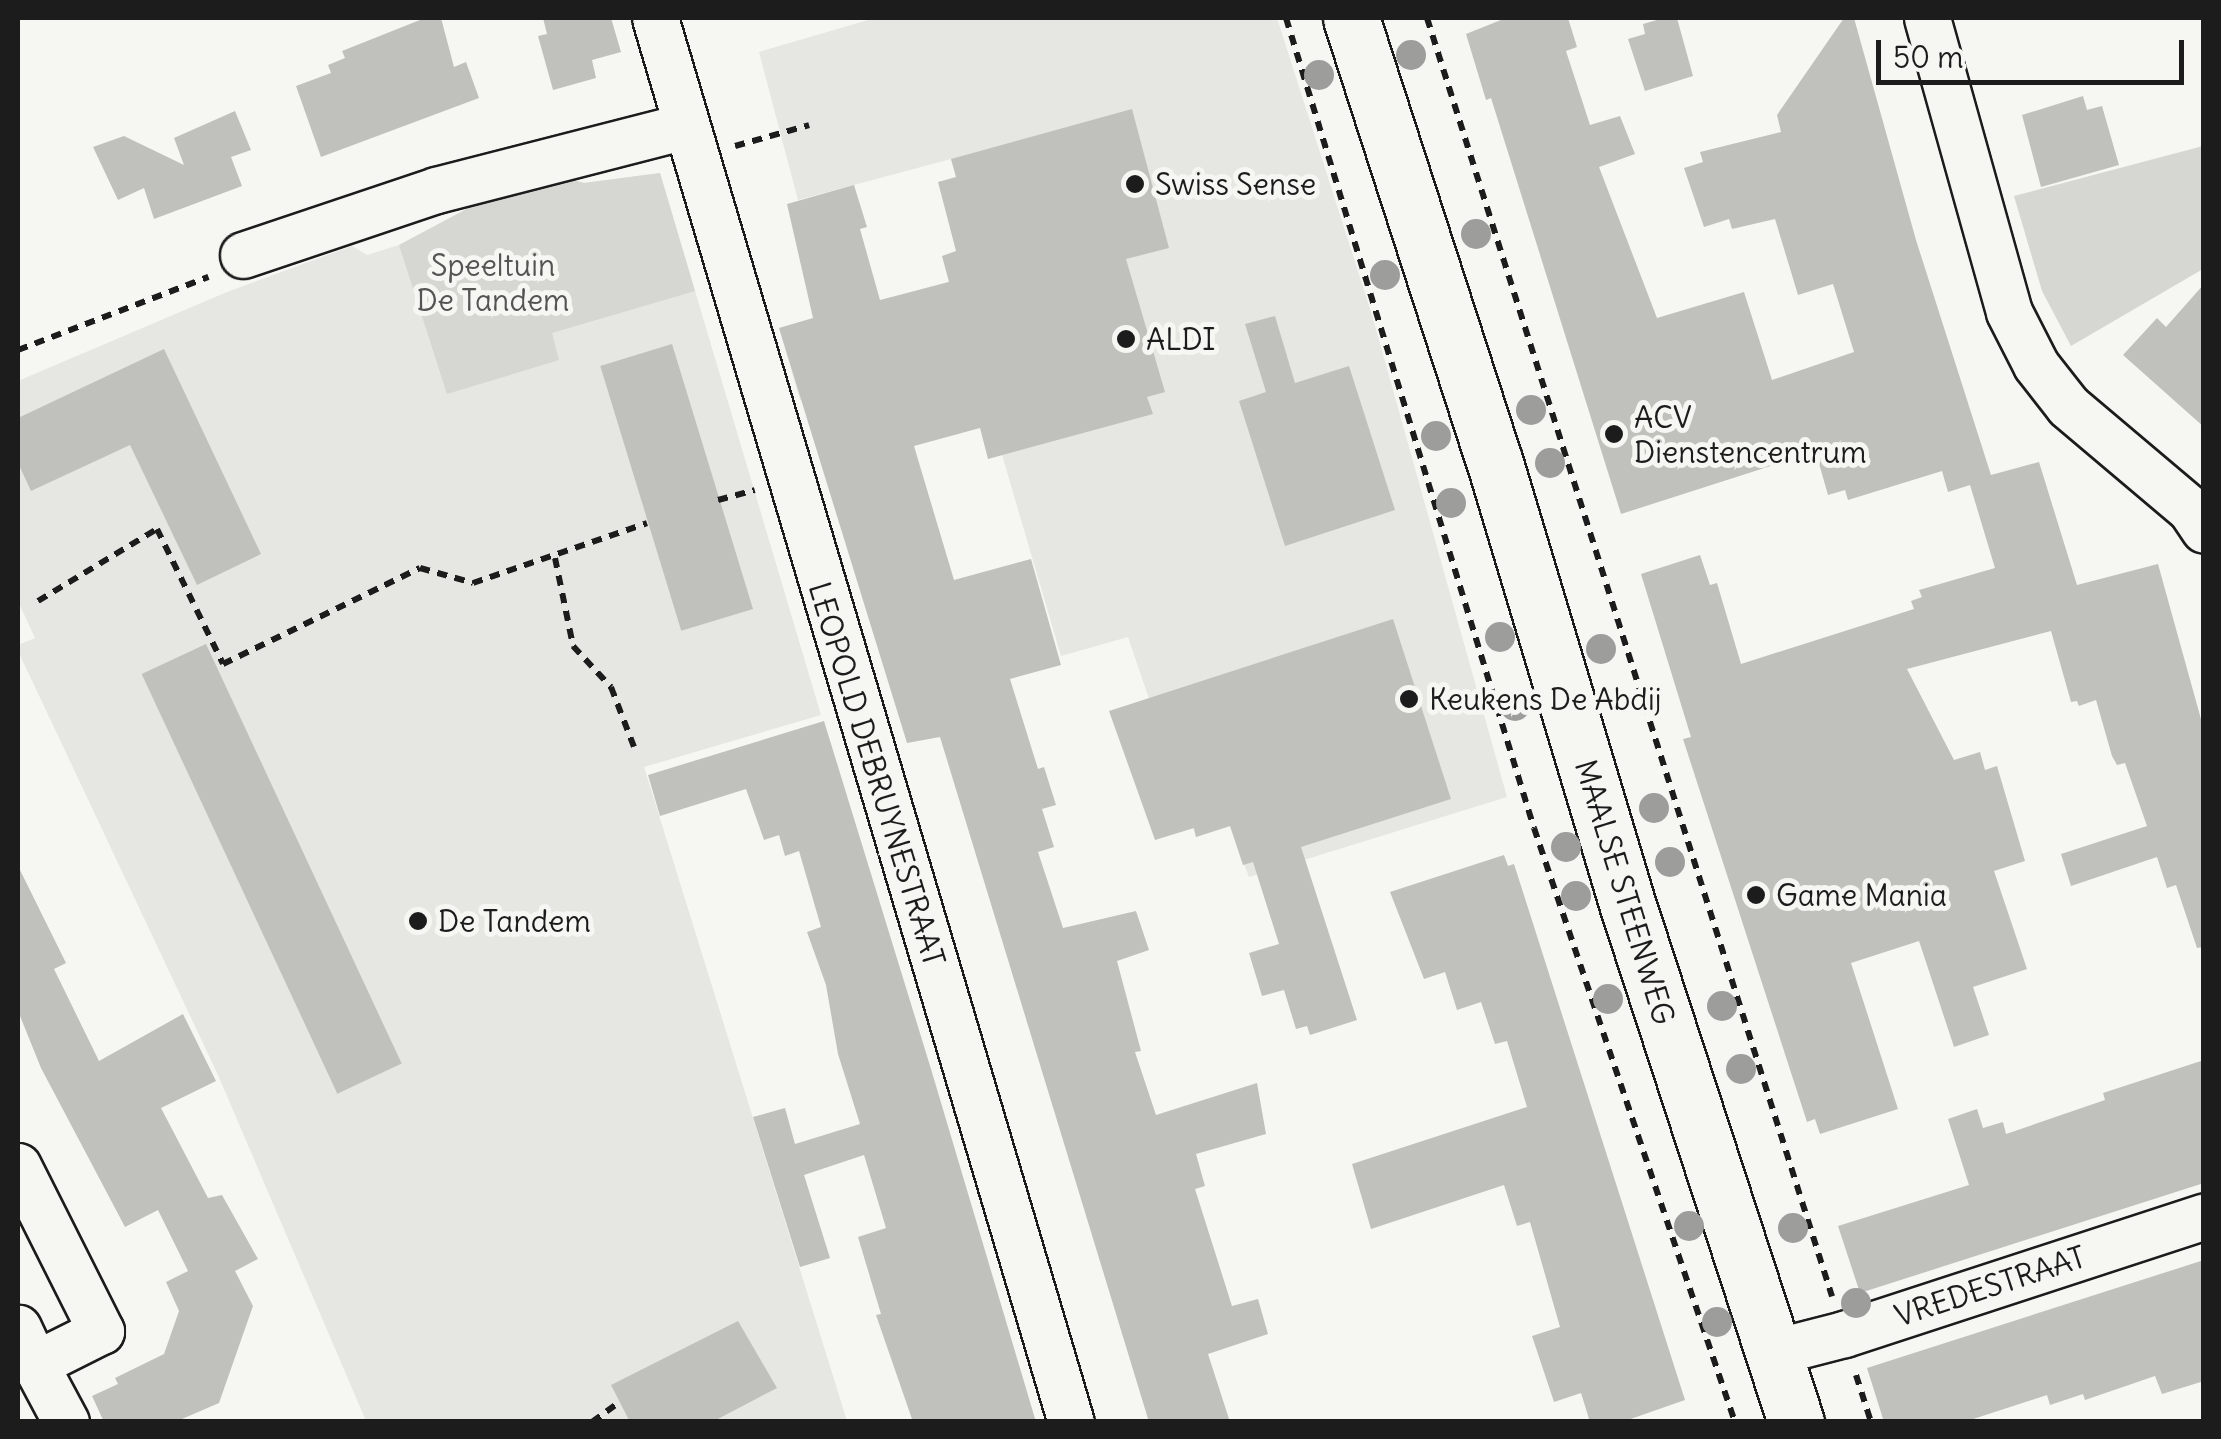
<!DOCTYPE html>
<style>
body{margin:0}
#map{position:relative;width:2221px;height:1439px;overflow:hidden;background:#f6f6f2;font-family:Delius,sans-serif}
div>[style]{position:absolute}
.built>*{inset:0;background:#e6e6e2}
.green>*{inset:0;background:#d6d6d2}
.building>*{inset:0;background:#c0c0bd;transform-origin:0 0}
.path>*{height:6px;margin-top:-3px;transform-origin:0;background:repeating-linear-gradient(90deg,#1c1c1c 0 10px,transparent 0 18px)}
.roads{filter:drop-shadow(2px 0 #1c1c1c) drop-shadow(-2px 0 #1c1c1c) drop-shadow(0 2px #1c1c1c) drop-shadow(0 -2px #1c1c1c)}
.minor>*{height:45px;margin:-22.5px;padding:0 22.5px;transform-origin:22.5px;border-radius:22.5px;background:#f6f6f2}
.major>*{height:55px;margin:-27.5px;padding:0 27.5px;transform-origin:27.5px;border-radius:27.5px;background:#f6f6f2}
.trees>*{width:30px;height:30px;margin:-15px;border-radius:50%;background:#9d9d9b}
.dots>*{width:28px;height:28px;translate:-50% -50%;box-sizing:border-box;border:5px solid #f6f6f2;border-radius:50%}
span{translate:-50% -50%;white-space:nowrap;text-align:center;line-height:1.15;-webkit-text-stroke:10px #f6f6f2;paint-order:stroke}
.poi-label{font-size:30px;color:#1c1c1c}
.left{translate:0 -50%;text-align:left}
.park-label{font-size:30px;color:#545453}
.street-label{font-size:30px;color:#1c1c1c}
.frame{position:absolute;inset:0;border:20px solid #1c1c1c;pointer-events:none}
.scale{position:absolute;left:1876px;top:40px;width:308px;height:45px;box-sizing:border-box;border:5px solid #1c1c1c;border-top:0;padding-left:12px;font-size:30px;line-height:35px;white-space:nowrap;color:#1c1c1c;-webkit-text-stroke:8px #f6f6f2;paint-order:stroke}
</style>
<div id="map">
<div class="built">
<i style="clip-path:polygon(875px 18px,1277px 18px,1372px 315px,1507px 797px,1249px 877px,1230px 826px,1196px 837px,1128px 637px,1061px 656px,1002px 455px,935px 364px,800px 400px,779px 328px,849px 309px,919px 305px,915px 291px,983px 272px,951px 159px,798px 200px,759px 52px)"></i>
<i style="clip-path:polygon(660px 173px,821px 715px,644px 767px,847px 1421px,366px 1421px,218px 1075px,18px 651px,18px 645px,35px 638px,18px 601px,18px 381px,227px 292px,352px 246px,367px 255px,399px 245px,476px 204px,566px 178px,584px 183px)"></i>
</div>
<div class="green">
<i style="clip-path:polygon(2203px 146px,2203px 269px,2071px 346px,2042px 291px,2014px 196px)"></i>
<i style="clip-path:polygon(660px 173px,695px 291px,552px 333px,559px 360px,447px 394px,399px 245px,476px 204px,566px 178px,584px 183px)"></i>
</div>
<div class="building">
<i style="clip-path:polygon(425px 18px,441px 18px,454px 67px,466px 62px,479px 98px,321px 157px,296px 86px,331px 73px,328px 65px,345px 58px,342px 51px)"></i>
<i style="clip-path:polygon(543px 18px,611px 18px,621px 52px,592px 60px,596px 78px,553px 90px,538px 36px,547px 34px)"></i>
<i style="clip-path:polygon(1506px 18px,1568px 18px,1577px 47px,1566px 51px,1590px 125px,1620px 116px,1635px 154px,1599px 167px,1657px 318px,1744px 292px,1772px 380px,1854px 352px,1833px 284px,1798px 295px,1775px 219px,1732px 229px,1729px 219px,1704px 227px,1684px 168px,1703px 162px,1700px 152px,1781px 132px,1777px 115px,1844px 18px,1854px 18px,1916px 240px,1991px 475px,2039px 462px,2077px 585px,2158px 564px,2204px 730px,2204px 947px,2197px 948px,2176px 885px,2167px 888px,2157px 857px,2071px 886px,2061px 854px,2147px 826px,2125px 763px,2117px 765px,2112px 756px,2096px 700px,2079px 706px,2077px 701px,2071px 702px,2051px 631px,1907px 669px,1954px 760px,1980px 752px,1985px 770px,1997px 766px,2025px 861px,1994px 871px,2027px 969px,1973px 987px,1989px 1035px,1954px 1047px,1919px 941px,1851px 963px,1898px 1109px,1820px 1134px,1815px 1119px,1807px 1122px,1683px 739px,1691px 737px,1641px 574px,1700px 555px,1710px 585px,1717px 583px,1741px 664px,1914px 609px,1911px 601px,1922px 597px,1919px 590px,1995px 568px,1970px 485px,1948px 492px,1942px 471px,1848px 500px,1845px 490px,1828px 495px,1816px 453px,1808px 454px,1621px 514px,1491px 98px,1486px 100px,1466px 34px)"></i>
<i style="clip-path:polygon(1664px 18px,1677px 18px,1693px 76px,1645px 91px,1628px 39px,1645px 34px,1643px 24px)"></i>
<i style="clip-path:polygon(2083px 96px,2087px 110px,2102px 106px,2119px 165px,2041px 187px,2022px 115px)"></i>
<i style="clip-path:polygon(1132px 109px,1169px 248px,1126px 259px,1165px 392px,1147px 397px,1153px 414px,988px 459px,980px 428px,914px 446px,954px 580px,1031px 559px,1061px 665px,1010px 679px,1038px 769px,1044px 767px,1056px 805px,1042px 809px,1054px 847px,1038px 852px,1063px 928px,1136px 911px,1149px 950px,1117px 961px,1141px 1051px,1135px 1052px,1156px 1115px,1257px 1083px,1266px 1134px,1196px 1154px,1205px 1186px,1195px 1189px,1232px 1306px,1258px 1299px,1268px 1334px,1208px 1354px,1230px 1422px,1149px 1422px,940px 737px,907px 743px,779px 328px,813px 318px,787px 204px,854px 185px,867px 227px,860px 229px,880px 300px,949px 282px,942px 256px,956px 251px,938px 182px,956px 177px,951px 159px)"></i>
<i style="clip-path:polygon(235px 111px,251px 150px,231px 157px,242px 186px,154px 219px,144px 188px,118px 200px,93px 147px,124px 136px,184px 165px,174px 138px)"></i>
<i style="clip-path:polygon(2204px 284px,2204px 427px,2123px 355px,2157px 318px,2166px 327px)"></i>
<i style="clip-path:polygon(1275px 316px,1295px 383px,1349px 366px,1395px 510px,1285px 546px,1239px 401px,1266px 392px,1245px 324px)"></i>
<i style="left:672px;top:344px;width:277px;height:75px;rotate:73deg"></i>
<i style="clip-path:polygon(164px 349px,261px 554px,197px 585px,130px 445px,31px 491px,18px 463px,18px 418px)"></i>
<i style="clip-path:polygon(1393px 619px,1451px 799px,1301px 847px,1357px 1020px,1310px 1035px,1307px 1026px,1296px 1029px,1284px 990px,1262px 996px,1249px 953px,1279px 944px,1253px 862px,1243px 865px,1230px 826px,1196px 837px,1194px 828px,1155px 840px,1109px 711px)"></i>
<i style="left:206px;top:644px;width:463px;height:71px;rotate:65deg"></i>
<i style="clip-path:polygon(824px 721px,931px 1069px,1036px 1422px,913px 1422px,876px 1315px,881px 1314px,858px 1237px,886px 1228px,864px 1155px,804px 1175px,830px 1258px,800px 1267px,753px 1117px,785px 1108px,795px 1144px,860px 1124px,838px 1054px,826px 985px,807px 932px,821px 927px,799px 851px,785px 856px,779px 835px,764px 840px,746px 789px,660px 816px,648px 775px)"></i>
<i style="clip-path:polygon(1504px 855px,1508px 866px,1514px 864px,1685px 1400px,1622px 1422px,1590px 1422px,1581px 1393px,1554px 1402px,1532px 1336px,1560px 1327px,1530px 1222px,1517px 1226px,1504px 1185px,1371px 1229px,1352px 1164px,1527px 1107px,1507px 1041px,1495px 1044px,1481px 1002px,1457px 1010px,1445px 972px,1424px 979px,1390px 892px)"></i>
<i style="clip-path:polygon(18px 866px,66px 963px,54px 969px,99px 1061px,183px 1014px,216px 1081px,161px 1108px,208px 1198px,222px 1195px,258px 1259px,235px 1271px,253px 1306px,219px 1403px,175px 1422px,104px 1422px,92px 1396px,118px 1384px,115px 1378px,164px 1354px,179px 1311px,166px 1282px,188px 1271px,158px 1210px,125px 1227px,41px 1068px,18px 1011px)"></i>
<i style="clip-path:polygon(2204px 1060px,2204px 1183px,1860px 1293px,1838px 1226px,1969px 1185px,1948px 1119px,1977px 1109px,1983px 1128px,2003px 1122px,2006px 1134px,2105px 1100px,2103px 1093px)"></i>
<i style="clip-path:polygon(2204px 1260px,2204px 1381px,2162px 1394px,2155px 1376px,2085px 1400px,2083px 1394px,2050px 1405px,2047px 1395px,1964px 1422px,1884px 1422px,1867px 1368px)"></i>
<i style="clip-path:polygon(738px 1321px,777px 1388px,712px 1422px,630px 1422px,611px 1385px)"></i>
</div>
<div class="path">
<i style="left:1286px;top:18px;width:847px;rotate:72.98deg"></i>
<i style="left:1534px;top:828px;width:627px;rotate:71.31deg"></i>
<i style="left:1427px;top:18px;width:1341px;rotate:72.42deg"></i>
<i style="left:735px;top:146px;width:77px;rotate:-15.8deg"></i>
<i style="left:18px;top:350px;width:204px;rotate:-21deg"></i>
<i style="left:718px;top:500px;width:38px;rotate:-15deg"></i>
<i style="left:555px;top:558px;width:90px;rotate:78.4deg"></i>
<i style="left:573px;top:646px;width:56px;rotate:47.2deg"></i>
<i style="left:611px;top:687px;width:64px;rotate:69deg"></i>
<i style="left:38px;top:601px;width:139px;rotate:-31.2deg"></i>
<i style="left:157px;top:529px;width:150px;rotate:63.9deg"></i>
<i style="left:223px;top:664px;width:219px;rotate:-26deg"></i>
<i style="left:420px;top:568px;width:55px;rotate:15.8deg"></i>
<i style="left:473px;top:583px;width:184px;rotate:-19deg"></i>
<i style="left:1856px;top:1375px;width:49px;rotate:72.3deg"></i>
<i style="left:592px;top:1422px;width:34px;rotate:-36deg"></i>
</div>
<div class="roads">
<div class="minor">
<i style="left:655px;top:18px;width:1464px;rotate:73.5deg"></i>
<i style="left:1927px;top:18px;width:305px;rotate:74.4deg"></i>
<i style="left:2009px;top:312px;width:59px;rotate:63deg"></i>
<i style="left:2036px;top:365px;width:52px;rotate:52deg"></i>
<i style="left:2068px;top:406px;width:160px;rotate:40.2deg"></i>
<i style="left:2190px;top:509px;width:25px;rotate:56deg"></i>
<i style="left:243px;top:255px;width:204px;rotate:-18.6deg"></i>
<i style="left:436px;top:190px;width:257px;rotate:-14.4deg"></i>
<i style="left:18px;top:1166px;width:185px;rotate:63.3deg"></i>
<i style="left:101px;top:1331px;width:74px;rotate:153.4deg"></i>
<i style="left:35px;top:1364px;width:40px;rotate:-115deg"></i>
<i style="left:1774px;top:1352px;width:72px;rotate:-14.4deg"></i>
<i style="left:1844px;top:1334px;width:379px;rotate:-18.1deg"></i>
<i style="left:35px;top:1364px;width:66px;rotate:61.9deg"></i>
</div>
<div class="major">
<i style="left:1351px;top:18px;width:468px;rotate:72.1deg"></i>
<i style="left:1495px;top:463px;width:463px;rotate:73.3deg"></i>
<i style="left:1628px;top:906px;width:543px;rotate:71.97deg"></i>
</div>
</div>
<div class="trees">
<i style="left:1411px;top:55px"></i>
<i style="left:1319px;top:75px"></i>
<i style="left:1476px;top:234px"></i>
<i style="left:1385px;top:275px"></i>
<i style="left:1531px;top:410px"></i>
<i style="left:1436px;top:436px"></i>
<i style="left:1550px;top:463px"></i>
<i style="left:1451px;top:503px"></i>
<i style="left:1500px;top:637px"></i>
<i style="left:1601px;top:649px"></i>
<i style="left:1515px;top:706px"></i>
<i style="left:1654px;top:808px"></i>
<i style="left:1566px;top:847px"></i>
<i style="left:1670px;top:862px"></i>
<i style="left:1576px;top:896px"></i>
<i style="left:1608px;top:999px"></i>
<i style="left:1722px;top:1006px"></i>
<i style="left:1741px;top:1069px"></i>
<i style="left:1689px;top:1226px"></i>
<i style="left:1793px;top:1228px"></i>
<i style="left:1856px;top:1303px"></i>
<i style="left:1717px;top:1322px"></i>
</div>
<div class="dots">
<i style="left:1135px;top:184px;background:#1c1c1c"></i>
<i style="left:1126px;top:339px;background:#1c1c1c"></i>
<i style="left:1614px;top:434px;background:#1c1c1c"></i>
<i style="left:1409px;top:699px;background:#1c1c1c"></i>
<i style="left:1756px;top:895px;background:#1c1c1c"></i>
<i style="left:418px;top:921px;background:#1c1c1c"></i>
</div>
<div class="poi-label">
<span class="left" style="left:1155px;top:184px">Swiss Sense</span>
<span class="left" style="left:1146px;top:339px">ALDI</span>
<span class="left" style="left:1634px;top:434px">ACV<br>Dienstencentrum</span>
<span class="left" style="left:1429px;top:699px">Keukens De Abdij</span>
<span class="left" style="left:1776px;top:895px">Game Mania</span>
<span class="left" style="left:438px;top:921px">De Tandem</span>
</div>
<div class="park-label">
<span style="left:493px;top:282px">Speeltuin<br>De Tandem</span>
</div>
<div class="street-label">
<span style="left:877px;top:774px;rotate:73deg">LEOPOLD DEBRUYNESTRAAT</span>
<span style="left:1625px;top:892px;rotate:73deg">MAALSE STEENWEG</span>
<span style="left:1990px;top:1286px;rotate:-18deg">VREDESTRAAT</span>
</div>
<div class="frame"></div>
<div class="scale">50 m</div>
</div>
